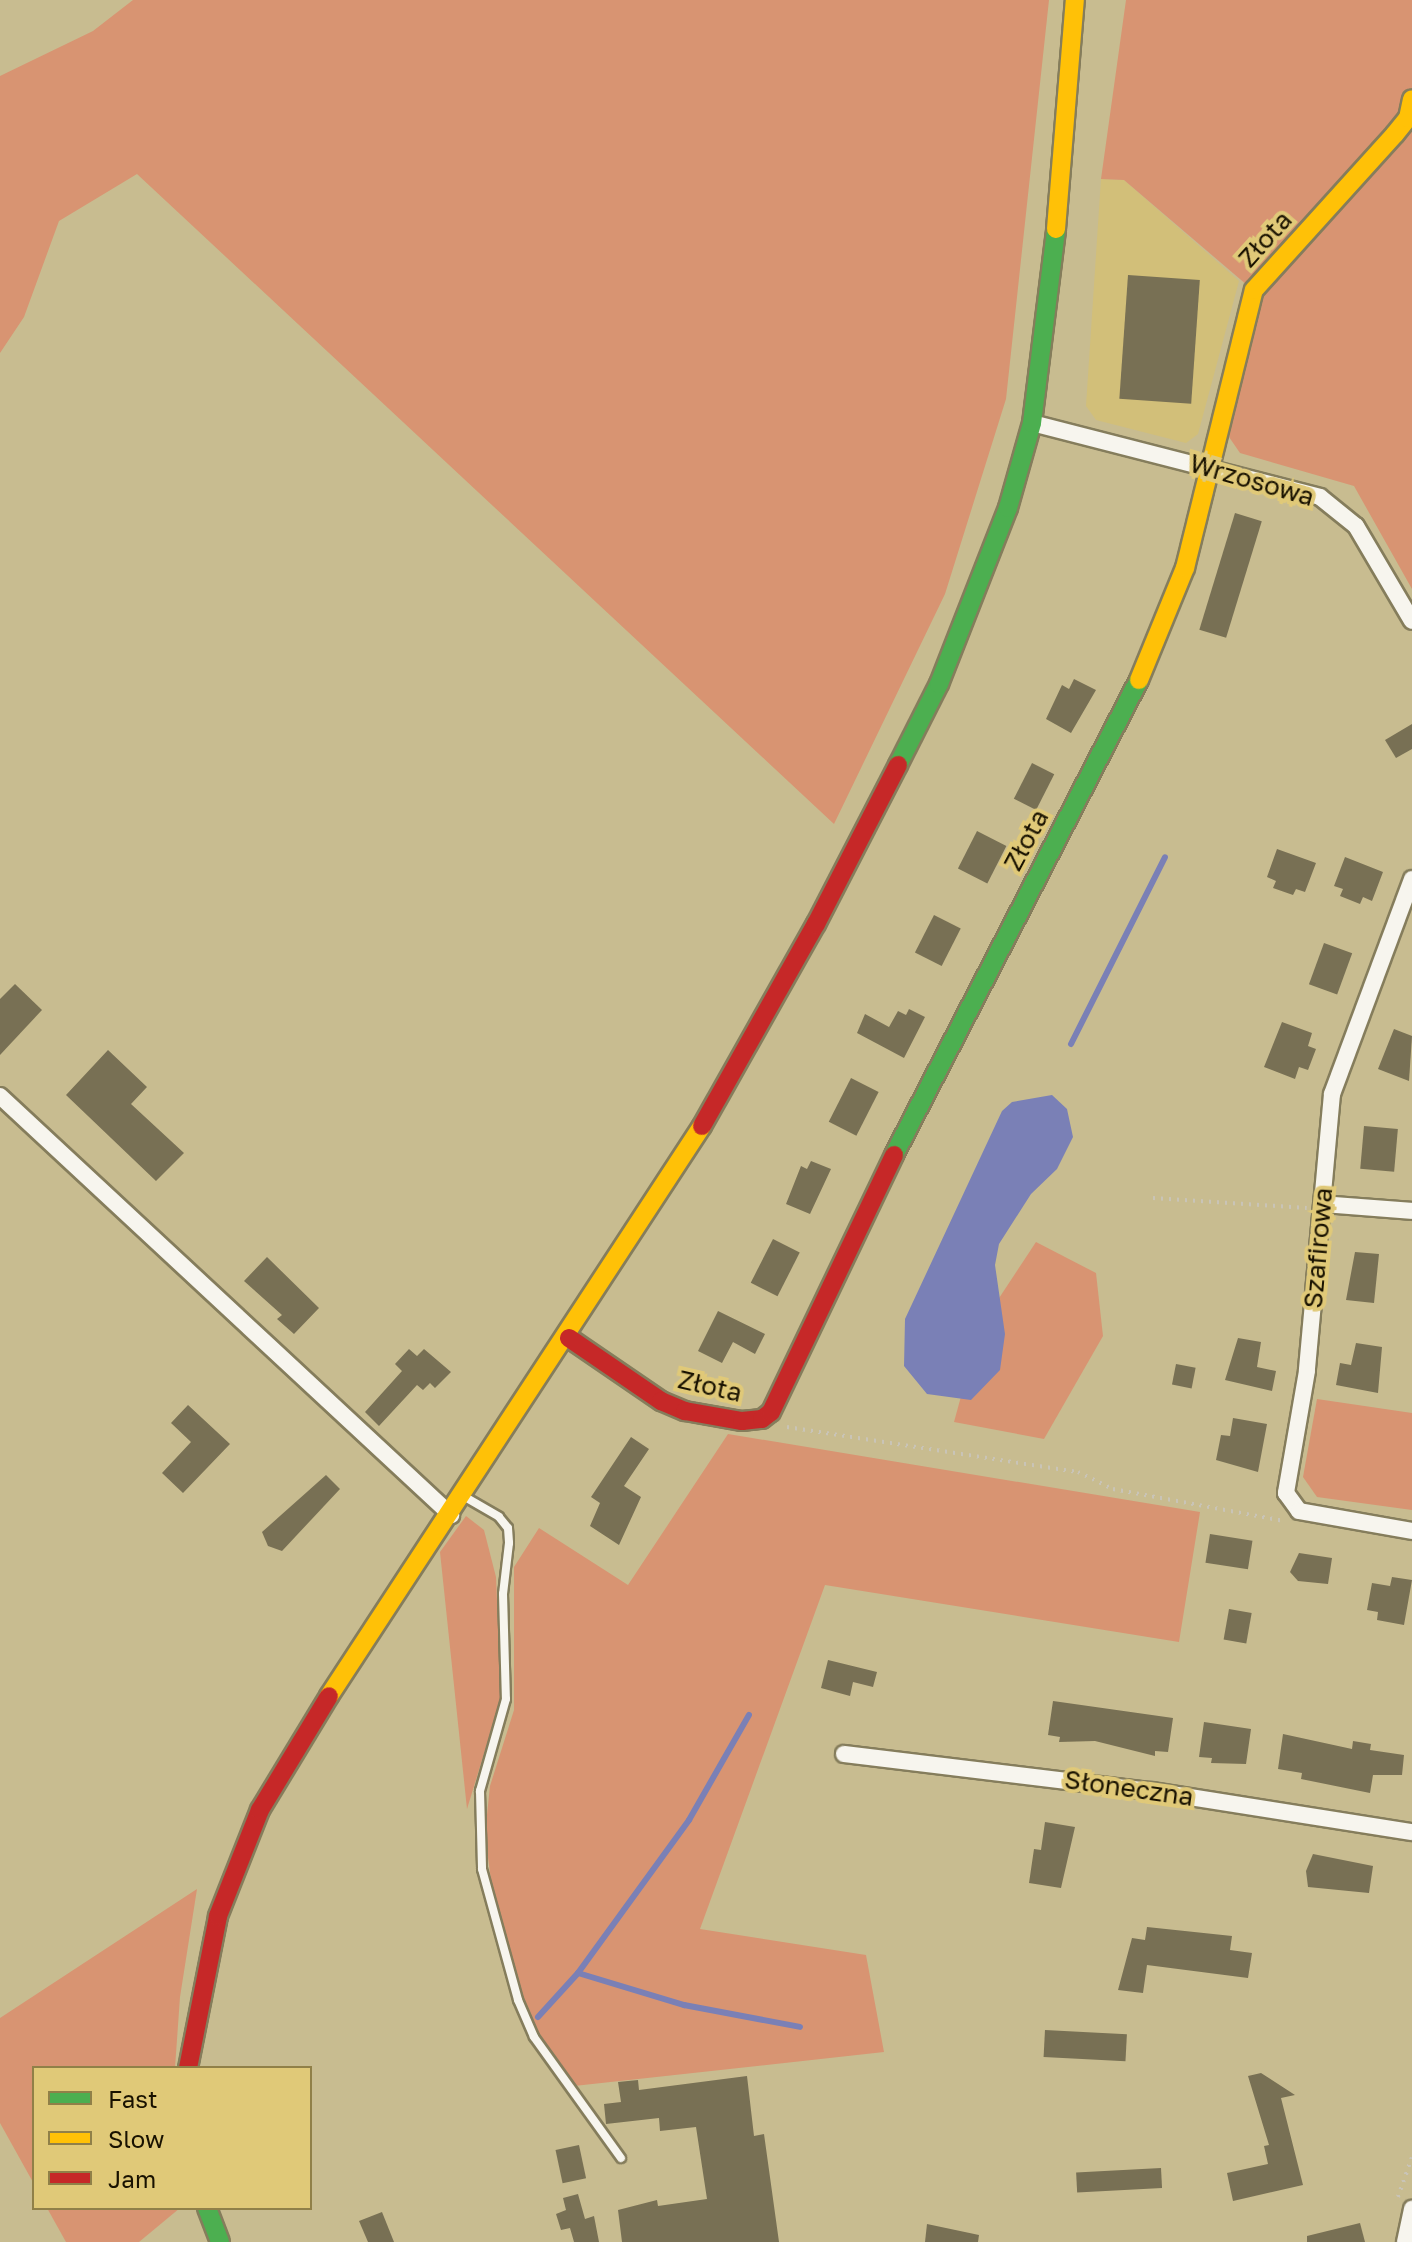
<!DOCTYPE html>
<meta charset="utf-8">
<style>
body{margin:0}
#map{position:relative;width:1412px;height:2242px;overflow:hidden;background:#c8bc90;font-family:"Golos Text",sans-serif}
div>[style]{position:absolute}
.built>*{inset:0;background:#d2bf79}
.green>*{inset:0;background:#d89472}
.water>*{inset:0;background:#7a80b6}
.stream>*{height:6px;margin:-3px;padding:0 3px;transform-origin:3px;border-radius:3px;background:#7a80b6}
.building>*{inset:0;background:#787054;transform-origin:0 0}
.path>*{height:4px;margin-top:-2px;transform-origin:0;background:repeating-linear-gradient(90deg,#c9c4b7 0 2px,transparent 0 8px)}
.roads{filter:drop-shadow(2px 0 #857d5c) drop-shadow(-2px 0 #857d5c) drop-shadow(0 2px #857d5c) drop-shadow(0 -2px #857d5c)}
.lane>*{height:8px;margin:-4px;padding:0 4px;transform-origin:4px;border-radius:4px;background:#f7f5ee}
.street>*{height:16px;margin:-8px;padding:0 8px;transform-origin:8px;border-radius:8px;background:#f7f5ee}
.fast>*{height:18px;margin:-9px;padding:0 9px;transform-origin:9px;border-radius:9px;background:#4caf50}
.slow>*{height:18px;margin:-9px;padding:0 9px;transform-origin:9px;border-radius:9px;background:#ffc107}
.jam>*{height:18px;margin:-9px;padding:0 9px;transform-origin:9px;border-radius:9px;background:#c62828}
span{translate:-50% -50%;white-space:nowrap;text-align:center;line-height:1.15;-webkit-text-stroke:8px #e0c978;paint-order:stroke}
.street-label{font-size:26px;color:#191200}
.legend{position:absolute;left:32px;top:2066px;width:280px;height:144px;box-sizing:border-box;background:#e0c978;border:2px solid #908048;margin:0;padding:10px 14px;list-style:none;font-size:24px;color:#191200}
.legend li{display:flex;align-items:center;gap:16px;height:40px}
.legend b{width:40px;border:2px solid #908048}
</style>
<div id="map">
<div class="built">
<i style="clip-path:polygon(1101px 179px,1124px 180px,1239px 281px,1198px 434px,1186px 443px,1096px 420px,1086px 406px)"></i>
</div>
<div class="green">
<i style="clip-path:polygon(133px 0,1049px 0,1006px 399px,945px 594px,834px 824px,137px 174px,59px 221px,24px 317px,0 353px,0 76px,93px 31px)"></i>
<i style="clip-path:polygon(1126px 0,1412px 0,1412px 589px,1354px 486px,1240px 453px,1229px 437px,1261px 297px,1124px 180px,1101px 179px)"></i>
<i style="clip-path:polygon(1036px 1242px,1096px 1273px,1103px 1336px,1044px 1439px,954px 1422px,980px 1327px)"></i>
<i style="clip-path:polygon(1317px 1399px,1412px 1413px,1412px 1510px,1317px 1497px,1303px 1477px)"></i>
<i style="clip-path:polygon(728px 1434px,1200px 1512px,1179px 1642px,825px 1585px,700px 1929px,866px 1955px,884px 2052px,574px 2086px,530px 2022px,493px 1896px,485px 1834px,490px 1786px,514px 1710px,514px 1567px,539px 1528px,628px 1585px)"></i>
<i style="clip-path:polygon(466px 1516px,484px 1530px,496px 1577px,501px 1698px,467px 1809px,440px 1552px)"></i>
<i style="clip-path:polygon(197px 1889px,180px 1997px,175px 2068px,34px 2068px,34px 2184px,0 2123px,0 2018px)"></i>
<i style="clip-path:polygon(47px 2208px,180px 2208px,139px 2242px,66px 2242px)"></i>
</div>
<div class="water">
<i style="clip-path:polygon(1052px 1095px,1067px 1109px,1073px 1137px,1057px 1169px,1031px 1194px,999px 1244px,995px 1265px,1005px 1334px,1000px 1370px,971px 1400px,927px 1394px,904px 1366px,905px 1319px,1002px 1111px,1012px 1102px)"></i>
</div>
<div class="stream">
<i style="left:1071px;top:1044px;width:209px;rotate:-63.3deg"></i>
<i style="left:578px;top:1973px;width:111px;rotate:16.8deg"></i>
<i style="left:684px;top:2005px;width:118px;rotate:10.7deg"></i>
<i style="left:538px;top:2017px;width:59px;rotate:-47.7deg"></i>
<i style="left:578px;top:1973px;width:189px;rotate:-54deg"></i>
<i style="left:689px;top:1820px;width:121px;rotate:-60.3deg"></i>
</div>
<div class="building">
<i style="left:1128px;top:275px;width:72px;height:124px;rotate:4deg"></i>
<i style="left:1235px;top:513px;width:28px;height:122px;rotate:17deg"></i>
<i style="clip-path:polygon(1074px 679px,1096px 690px,1071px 733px,1046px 719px,1062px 685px,1069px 689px)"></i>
<i style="clip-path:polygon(1412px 724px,1412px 749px,1396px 758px,1385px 740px)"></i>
<i style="left:1032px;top:763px;width:25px;height:40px;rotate:27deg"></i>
<i style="left:977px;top:831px;width:33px;height:42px;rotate:27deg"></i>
<i style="clip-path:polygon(1277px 849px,1316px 863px,1305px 892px,1296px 889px,1293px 895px,1273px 888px,1276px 881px,1267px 877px)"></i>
<i style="clip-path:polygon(1345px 857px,1383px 872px,1372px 901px,1363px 897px,1360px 904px,1340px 896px,1343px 889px,1334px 886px)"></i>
<i style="left:934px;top:915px;width:30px;height:42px;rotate:27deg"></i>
<i style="left:1324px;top:943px;width:30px;height:44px;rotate:20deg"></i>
<i style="clip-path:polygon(15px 984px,42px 1010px,0 1055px,0 999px)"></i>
<i style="clip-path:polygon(909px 1009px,925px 1017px,904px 1058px,857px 1033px,865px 1014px,889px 1027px,898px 1011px,906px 1015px)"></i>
<i style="clip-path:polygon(1282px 1022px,1312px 1033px,1308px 1046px,1316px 1049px,1308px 1070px,1299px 1067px,1295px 1079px,1264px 1067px)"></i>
<i style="clip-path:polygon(1394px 1029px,1412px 1036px,1409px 1081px,1378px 1069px)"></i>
<i style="clip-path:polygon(108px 1050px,147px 1087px,131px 1104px,184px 1153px,156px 1181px,66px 1095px)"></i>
<i style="left:851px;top:1078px;width:31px;height:49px;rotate:27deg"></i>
<i style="left:1364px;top:1126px;width:34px;height:43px;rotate:5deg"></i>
<i style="clip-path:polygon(811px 1161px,831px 1169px,810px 1214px,786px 1204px,801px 1166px,807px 1169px)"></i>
<i style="left:773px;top:1239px;width:30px;height:49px;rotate:27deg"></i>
<i style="clip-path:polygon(1355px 1252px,1379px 1254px,1374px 1303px,1346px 1300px)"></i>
<i style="clip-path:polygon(267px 1257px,319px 1308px,294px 1334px,277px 1319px,282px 1315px,244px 1281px)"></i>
<i style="clip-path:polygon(718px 1311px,765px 1334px,755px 1354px,733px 1342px,722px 1363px,698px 1351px)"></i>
<i style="clip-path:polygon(1238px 1338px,1261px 1342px,1257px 1367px,1276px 1371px,1272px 1391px,1225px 1380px)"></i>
<i style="clip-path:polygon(1356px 1343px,1382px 1347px,1378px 1393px,1336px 1385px,1340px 1363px,1351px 1365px)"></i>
<i style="clip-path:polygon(409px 1349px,417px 1356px,424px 1349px,451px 1372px,435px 1388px,430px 1383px,423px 1390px,417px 1385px,379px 1426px,365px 1412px,402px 1371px,395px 1364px)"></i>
<i style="left:1176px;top:1364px;width:20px;height:21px;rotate:11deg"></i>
<i style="clip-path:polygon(188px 1405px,230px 1444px,183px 1493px,162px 1473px,191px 1442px,171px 1423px)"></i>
<i style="clip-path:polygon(1233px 1418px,1267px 1424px,1258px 1472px,1216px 1460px,1221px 1435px,1230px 1436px)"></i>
<i style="clip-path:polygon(631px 1437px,649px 1449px,624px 1486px,641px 1497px,619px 1545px,590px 1526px,600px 1503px,591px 1497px)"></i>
<i style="clip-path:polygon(326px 1475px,340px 1489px,282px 1551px,268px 1546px,262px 1532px)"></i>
<i style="left:1210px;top:1534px;width:43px;height:29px;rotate:9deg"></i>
<i style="clip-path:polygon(1299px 1553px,1332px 1558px,1328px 1584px,1298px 1581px,1290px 1572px)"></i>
<i style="clip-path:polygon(1392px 1577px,1412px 1580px,1404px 1625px,1377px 1620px,1378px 1612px,1367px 1610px,1372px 1583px,1390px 1586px)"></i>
<i style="left:1229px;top:1609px;width:23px;height:31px;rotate:10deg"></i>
<i style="clip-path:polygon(828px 1660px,877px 1672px,873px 1687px,853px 1682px,850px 1696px,821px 1688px)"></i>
<i style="clip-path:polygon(1053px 1701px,1173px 1718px,1168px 1752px,1155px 1751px,1155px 1756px,1095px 1741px,1059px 1742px,1060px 1737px,1048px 1735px)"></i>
<i style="clip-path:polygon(1204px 1722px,1251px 1729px,1246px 1764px,1211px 1763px,1212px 1758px,1199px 1757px)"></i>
<i style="clip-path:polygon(1283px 1734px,1352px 1749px,1353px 1741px,1371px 1744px,1370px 1750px,1404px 1755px,1402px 1775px,1373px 1775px,1370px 1793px,1301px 1779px,1302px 1773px,1278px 1769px)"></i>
<i style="clip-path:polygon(1045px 1822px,1075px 1827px,1061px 1888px,1029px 1883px,1034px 1849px,1041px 1850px)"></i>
<i style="clip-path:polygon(1313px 1854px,1373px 1866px,1369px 1893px,1308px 1887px,1306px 1871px)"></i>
<i style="clip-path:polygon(1147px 1927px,1232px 1936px,1230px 1950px,1252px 1953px,1248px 1978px,1147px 1965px,1143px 1993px,1118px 1990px,1132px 1938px,1145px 1940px)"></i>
<i style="left:1045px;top:2030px;width:82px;height:27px;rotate:3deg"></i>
<i style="clip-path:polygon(1261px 2073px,1295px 2095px,1281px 2098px,1303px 2185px,1233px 2201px,1227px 2173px,1268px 2164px,1264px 2146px,1269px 2145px,1248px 2076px)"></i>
<i style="clip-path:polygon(747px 2076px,754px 2136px,764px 2134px,779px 2242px,622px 2242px,618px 2210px,657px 2200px,658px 2206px,707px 2199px,696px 2127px,660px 2131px,659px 2118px,606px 2124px,604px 2104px,621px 2102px,618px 2082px,638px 2080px,639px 2090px)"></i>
<i style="left:579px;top:2145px;width:34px;height:24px;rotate:78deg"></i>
<i style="left:1161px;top:2168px;width:20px;height:85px;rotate:87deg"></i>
<i style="clip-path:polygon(578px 2194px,585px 2219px,594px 2216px,599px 2242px,574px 2242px,570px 2228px,561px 2230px,556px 2214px,566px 2210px,563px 2198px)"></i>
<i style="clip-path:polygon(382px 2212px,394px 2242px,368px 2242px,359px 2221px)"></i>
<i style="clip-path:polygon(1360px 2223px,1365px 2242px,1307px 2242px,1307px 2236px)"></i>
<i style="clip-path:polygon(927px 2224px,979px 2235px,978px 2242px,925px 2242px)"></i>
</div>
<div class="path">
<i style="left:1153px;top:1198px;width:154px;rotate:3.7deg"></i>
<i style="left:787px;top:1427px;width:294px;rotate:8.8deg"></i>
<i style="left:1078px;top:1472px;width:39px;rotate:26deg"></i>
<i style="left:1113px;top:1489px;width:174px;rotate:10.6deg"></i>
<i style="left:1398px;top:2197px;width:42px;rotate:-70.7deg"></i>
</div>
<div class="roads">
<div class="lane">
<i style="left:465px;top:1497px;width:39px;rotate:30deg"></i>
<i style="left:499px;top:1517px;width:14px;rotate:51deg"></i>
<i style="left:508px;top:1528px;width:15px;rotate:86deg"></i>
<i style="left:509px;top:1543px;width:51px;rotate:96.7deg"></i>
<i style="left:503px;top:1594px;width:105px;rotate:88.4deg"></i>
<i style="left:506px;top:1699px;width:96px;rotate:105.8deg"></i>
<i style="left:480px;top:1791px;width:78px;rotate:88.5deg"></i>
<i style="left:482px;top:1869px;width:136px;rotate:74.6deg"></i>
<i style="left:518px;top:2000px;width:40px;rotate:66.6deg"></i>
<i style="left:534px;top:2037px;width:149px;rotate:54.3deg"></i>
</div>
<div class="street">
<i style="left:1032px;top:423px;width:297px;rotate:14.4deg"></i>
<i style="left:1320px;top:497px;width:46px;rotate:38.9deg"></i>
<i style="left:1356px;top:526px;width:110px;rotate:59.5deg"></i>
<i style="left:1412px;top:879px;width:229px;rotate:110.4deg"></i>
<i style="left:1332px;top:1094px;width:278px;rotate:95.2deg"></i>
<i style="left:1307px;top:1371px;width:124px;rotate:99.8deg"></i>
<i style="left:1286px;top:1493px;width:22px;rotate:54deg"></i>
<i style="left:1299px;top:1511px;width:115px;rotate:10deg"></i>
<i style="left:0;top:1096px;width:616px;rotate:42.89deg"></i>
<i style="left:1322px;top:1204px;width:90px;rotate:4.4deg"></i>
<i style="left:844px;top:1754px;width:310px;rotate:6.9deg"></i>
<i style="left:1152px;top:1791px;width:263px;rotate:9deg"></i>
<i style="left:1405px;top:2242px;width:34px;rotate:-78deg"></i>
</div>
<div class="fast">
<i style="left:898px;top:765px;width:91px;rotate:-63.2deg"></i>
<i style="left:939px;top:684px;width:189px;rotate:-68.6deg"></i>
<i style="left:1008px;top:508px;width:88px;rotate:-74.2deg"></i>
<i style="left:1032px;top:423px;width:195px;rotate:-82.9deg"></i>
<i style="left:894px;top:1155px;width:534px;rotate:-62.72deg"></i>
<i style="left:207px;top:2208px;width:36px;rotate:69deg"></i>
</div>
<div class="slow">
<i style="left:1056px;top:229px;width:230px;rotate:-85.3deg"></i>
<i style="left:1139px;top:680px;width:121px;rotate:-67.7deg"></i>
<i style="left:1185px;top:568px;width:286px;rotate:-76.1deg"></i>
<i style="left:1254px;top:290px;width:210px;rotate:-47.9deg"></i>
<i style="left:1395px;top:134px;width:21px;rotate:-51deg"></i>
<i style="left:1408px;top:118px;width:19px;rotate:-78deg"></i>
<i style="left:329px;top:1696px;width:681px;rotate:-56.8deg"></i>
</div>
<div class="jam">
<i style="left:702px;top:1126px;width:232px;rotate:-60.6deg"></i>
<i style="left:816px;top:924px;width:179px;rotate:-62.7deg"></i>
<i style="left:569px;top:1338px;width:112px;rotate:34.4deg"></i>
<i style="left:661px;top:1401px;width:26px;rotate:23deg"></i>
<i style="left:685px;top:1411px;width:58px;rotate:10deg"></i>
<i style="left:742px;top:1421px;width:20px;rotate:-6deg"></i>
<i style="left:762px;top:1419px;width:11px;rotate:-38deg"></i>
<i style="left:771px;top:1412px;width:285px;rotate:-64.4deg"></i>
<i style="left:188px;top:2068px;width:155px;rotate:-78.8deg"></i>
<i style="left:218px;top:1916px;width:114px;rotate:-68.4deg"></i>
<i style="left:260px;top:1810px;width:133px;rotate:-58.8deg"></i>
</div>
</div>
<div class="street-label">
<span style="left:1265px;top:239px;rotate:-48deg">Złota</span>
<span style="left:1252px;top:480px;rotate:16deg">Wrzosowa</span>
<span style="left:1026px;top:840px;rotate:-62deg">Złota</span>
<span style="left:1318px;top:1248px;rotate:-85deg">Szafirowa</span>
<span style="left:710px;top:1386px;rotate:13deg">Złota</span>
<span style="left:1129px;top:1788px;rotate:8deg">Słoneczna</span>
</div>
<ul class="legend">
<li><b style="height:10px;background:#4caf50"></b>Fast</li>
<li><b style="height:10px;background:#ffc107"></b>Slow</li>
<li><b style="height:10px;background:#c62828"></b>Jam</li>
</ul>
</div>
